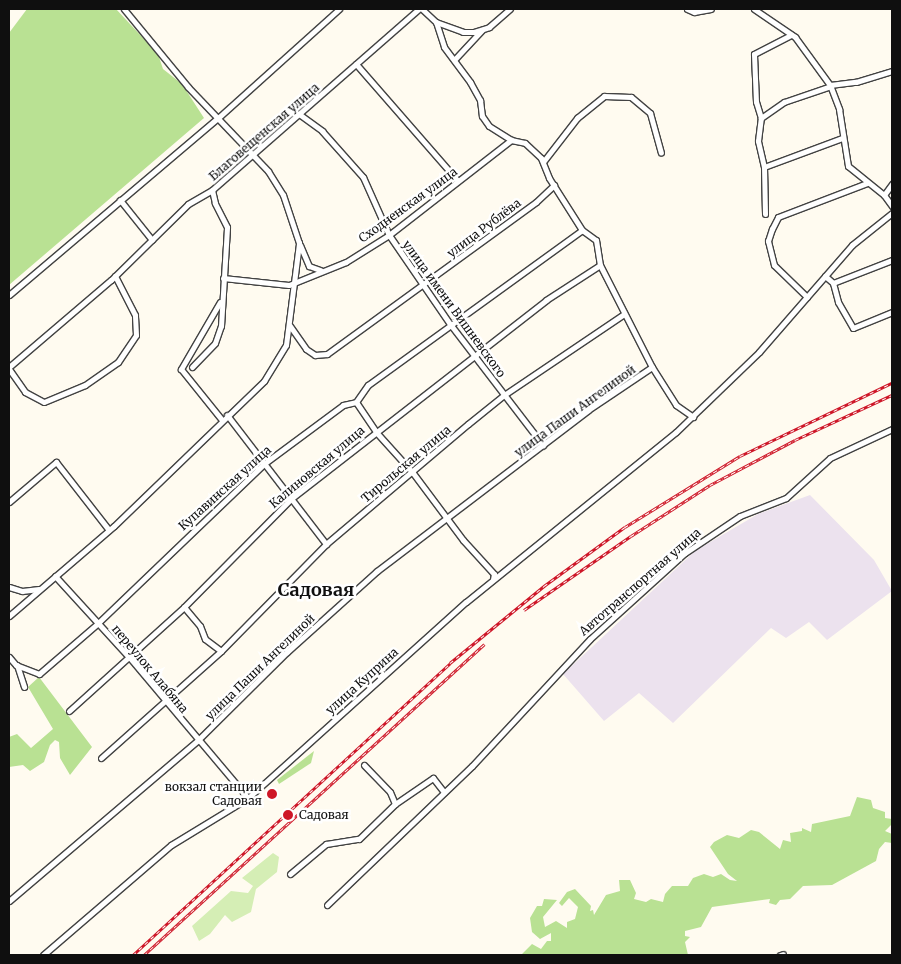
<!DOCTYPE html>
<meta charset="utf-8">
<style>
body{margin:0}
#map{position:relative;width:901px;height:964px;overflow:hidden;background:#fffbf0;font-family:Merriweather,serif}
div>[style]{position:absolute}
.industrial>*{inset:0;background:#ece2ee}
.green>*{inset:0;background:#d5eeb5}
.forest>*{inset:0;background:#b9e193}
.roads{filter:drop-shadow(1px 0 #424242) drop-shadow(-1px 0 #424242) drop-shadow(0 1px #424242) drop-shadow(0 -1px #424242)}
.minor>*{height:5px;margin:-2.5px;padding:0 2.5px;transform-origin:2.5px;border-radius:2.5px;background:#fff}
.rail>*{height:3px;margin-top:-1.5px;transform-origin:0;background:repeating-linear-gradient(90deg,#fff 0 4px,#ce1728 0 8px);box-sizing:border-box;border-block:1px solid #ce1728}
.dots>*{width:14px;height:14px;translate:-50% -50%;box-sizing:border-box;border:2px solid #fff;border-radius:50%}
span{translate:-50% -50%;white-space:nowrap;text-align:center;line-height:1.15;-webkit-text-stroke:5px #fff;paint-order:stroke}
.street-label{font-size:12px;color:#0f0f0f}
.poi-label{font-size:12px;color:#0f0f0f}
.right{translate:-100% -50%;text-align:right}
.left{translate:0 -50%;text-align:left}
.district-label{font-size:18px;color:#0f0f0f;font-weight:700}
.frame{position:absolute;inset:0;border:10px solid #0f0f0f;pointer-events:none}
</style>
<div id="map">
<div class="industrial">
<i style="clip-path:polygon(810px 495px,874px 560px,892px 591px,827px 640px,809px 622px,786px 638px,771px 628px,673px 723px,639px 693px,604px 721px,563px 674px,695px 551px,758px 514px)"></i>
</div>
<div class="green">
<i style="clip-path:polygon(273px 853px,279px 857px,277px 872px,256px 889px,251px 912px,232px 922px,225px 915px,210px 934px,199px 941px,192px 926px,231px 891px,248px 893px,253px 886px,242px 878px)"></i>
</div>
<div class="forest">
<i style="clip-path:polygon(27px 9px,116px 9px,158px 54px,163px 69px,182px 84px,204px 118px,9px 285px,9px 33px)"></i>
<i style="clip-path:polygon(39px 677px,92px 747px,70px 775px,60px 758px,59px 742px,55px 740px,50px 745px,44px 762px,30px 771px,23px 765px,9px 767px,9px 737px,17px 734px,31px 748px,53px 729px,28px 687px)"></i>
<i style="clip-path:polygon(314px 751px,311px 763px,279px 784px,277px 780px)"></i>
<i style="clip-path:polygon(857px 797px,871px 800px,873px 808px,885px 812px,885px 818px,892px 819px,892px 824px,885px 831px,892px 834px,892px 843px,885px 842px,879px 849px,876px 861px,832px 885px,803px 886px,790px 899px,780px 900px,776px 905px,769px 903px,770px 899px,712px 907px,701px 927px,685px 931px,685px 936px,690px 937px,685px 942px,688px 955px,521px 955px,532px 944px,541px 949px,547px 941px,551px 941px,551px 933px,540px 939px,532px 932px,530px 918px,537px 906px,542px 906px,544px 899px,557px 900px,543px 917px,545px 927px,556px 921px,567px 928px,567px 922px,575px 919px,578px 907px,569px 898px,562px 906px,559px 903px,567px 892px,575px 889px,591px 906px,590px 911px,593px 910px,594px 915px,606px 895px,620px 891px,619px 880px,630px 880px,636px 893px,634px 899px,646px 902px,651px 899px,663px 902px,665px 894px,672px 886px,688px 886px,693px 878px,704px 874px,713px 877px,721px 874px,730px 880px,737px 881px,728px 874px,710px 847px,714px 842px,727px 835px,739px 838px,751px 830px,759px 832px,780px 849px,783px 840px,791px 842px,790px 833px,802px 831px,802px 828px,811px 832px,812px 824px,850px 816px)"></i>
</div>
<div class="roads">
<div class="minor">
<i style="left:422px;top:9px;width:19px;rotate:43deg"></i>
<i style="left:436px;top:22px;width:26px;rotate:72deg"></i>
<i style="left:444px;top:47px;width:44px;rotate:53.4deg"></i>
<i style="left:470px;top:82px;width:21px;rotate:61deg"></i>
<i style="left:480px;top:100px;width:16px;rotate:83deg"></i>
<i style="left:482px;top:116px;width:12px;rotate:55deg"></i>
<i style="left:489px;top:126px;width:26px;rotate:32deg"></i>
<i style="left:511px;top:140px;width:14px;rotate:12deg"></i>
<i style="left:525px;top:143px;width:22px;rotate:43deg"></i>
<i style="left:541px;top:158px;width:22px;rotate:68deg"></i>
<i style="left:549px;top:178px;width:62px;rotate:57.6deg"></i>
<i style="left:582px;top:230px;width:17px;rotate:36deg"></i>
<i style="left:596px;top:240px;width:25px;rotate:81deg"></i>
<i style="left:600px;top:265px;width:114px;rotate:63deg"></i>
<i style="left:652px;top:367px;width:45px;rotate:57.7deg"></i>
<i style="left:676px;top:405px;width:21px;rotate:35deg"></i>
<i style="left:687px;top:9px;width:8px;rotate:23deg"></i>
<i style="left:694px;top:12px;width:17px;rotate:-10deg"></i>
<i style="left:754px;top:9px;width:50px;rotate:34.3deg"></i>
<i style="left:795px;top:37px;width:59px;rotate:53.9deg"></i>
<i style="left:830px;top:85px;width:26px;rotate:69deg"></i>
<i style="left:839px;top:109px;width:58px;rotate:81deg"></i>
<i style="left:848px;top:166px;width:46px;rotate:38.9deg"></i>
<i style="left:884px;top:195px;width:14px;rotate:54deg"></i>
<i style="left:436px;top:22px;width:29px;rotate:20deg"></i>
<i style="left:463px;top:32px;width:11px"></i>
<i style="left:474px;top:32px;width:16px;rotate:-18deg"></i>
<i style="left:489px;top:27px;width:28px;rotate:-41deg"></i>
<i style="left:454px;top:60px;width:41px;rotate:-47deg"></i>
<i style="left:356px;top:64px;width:155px;rotate:48.9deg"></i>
<i style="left:830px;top:85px;width:26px;rotate:-7deg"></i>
<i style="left:856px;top:82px;width:38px;rotate:-17deg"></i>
<i style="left:299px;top:114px;width:29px;rotate:36deg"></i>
<i style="left:322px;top:131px;width:62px;rotate:48.3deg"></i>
<i style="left:363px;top:177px;width:64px;rotate:65.9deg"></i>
<i style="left:389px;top:235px;width:108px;rotate:55.6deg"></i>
<i style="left:450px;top:324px;width:153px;rotate:52.5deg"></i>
<i style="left:761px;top:118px;width:17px;rotate:-107deg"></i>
<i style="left:756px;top:102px;width:48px;rotate:-92.4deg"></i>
<i style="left:754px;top:54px;width:42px;rotate:-27.2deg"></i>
<i style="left:543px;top:162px;width:56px;rotate:-52.3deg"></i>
<i style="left:577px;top:118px;width:35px;rotate:-39deg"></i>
<i style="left:604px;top:96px;width:27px;rotate:2deg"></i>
<i style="left:631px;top:97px;width:25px;rotate:40deg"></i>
<i style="left:650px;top:113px;width:41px;rotate:74.6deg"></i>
<i style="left:764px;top:167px;width:27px;rotate:-103deg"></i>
<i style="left:758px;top:141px;width:23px;rotate:-83deg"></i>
<i style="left:761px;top:118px;width:28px;rotate:-35deg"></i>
<i style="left:784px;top:102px;width:50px;rotate:-18.8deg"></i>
<i style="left:884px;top:195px;width:14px;rotate:-54deg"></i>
<i style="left:120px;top:200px;width:51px;rotate:51.3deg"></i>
<i style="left:765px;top:214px;width:47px;rotate:-91.2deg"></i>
<i style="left:764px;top:167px;width:83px;rotate:-20.4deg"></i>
<i style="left:300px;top:245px;width:23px;rotate:67deg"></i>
<i style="left:309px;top:266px;width:12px;rotate:20deg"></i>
<i style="left:825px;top:276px;width:11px;rotate:41deg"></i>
<i style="left:833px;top:283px;width:63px;rotate:-21.3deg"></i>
<i style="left:223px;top:278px;width:66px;rotate:6.1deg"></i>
<i style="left:289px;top:285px;width:61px;rotate:-22deg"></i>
<i style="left:346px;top:262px;width:51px;rotate:-32.1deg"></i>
<i style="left:389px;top:235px;width:155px;rotate:-37.9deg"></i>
<i style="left:833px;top:283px;width:20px;rotate:75deg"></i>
<i style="left:838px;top:302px;width:30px;rotate:60deg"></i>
<i style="left:853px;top:328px;width:42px;rotate:-22.3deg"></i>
<i style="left:9px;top:295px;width:274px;rotate:-40.3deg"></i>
<i style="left:218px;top:118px;width:163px;rotate:-42deg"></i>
<i style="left:807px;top:297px;width:46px;rotate:-135.9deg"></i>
<i style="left:774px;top:265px;width:25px;rotate:-104deg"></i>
<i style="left:768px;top:241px;width:13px;rotate:-72deg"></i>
<i style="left:772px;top:229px;width:13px;rotate:-63deg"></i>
<i style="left:778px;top:217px;width:95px;rotate:-20.9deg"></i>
<i style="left:220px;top:302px;width:78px;rotate:120.2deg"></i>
<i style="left:181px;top:369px;width:65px;rotate:51.2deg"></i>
<i style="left:290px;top:326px;width:28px;rotate:55deg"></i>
<i style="left:306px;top:349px;width:11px;rotate:34deg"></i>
<i style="left:315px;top:355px;width:12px;rotate:-5deg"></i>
<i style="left:327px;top:354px;width:258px;rotate:-36deg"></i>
<i style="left:536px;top:202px;width:25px;rotate:-43deg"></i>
<i style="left:9px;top:367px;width:134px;rotate:-40.5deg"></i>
<i style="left:111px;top:280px;width:108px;rotate:-44.6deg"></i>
<i style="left:188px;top:204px;width:28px;rotate:-30deg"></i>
<i style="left:212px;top:190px;width:275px;rotate:-41.2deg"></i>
<i style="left:192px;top:367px;width:33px;rotate:-46deg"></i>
<i style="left:215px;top:343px;width:18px;rotate:-71deg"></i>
<i style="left:221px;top:326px;width:99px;rotate:-86.5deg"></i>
<i style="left:227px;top:227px;width:27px;rotate:-117deg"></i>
<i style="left:215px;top:203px;width:13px;rotate:-103deg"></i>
<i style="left:9px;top:369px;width:28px;rotate:55deg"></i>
<i style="left:25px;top:392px;width:21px;rotate:28deg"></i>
<i style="left:44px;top:402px;width:44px;rotate:-22.5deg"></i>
<i style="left:85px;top:385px;width:40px;rotate:-34.9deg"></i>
<i style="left:118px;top:362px;width:32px;rotate:-56deg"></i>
<i style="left:136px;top:335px;width:20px;rotate:-93deg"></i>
<i style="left:135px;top:315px;width:44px;rotate:-117.1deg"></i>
<i style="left:356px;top:402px;width:36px;rotate:56deg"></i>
<i style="left:376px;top:432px;width:55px;rotate:47.9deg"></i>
<i style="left:413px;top:473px;width:84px;rotate:53.3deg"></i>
<i style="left:463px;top:540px;width:46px;rotate:47.6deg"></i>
<i style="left:494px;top:574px;width:5px;rotate:101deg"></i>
<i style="left:227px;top:415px;width:163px;rotate:52.5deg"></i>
<i style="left:9px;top:502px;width:62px;rotate:-40.4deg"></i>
<i style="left:56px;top:462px;width:86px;rotate:52.1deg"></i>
<i style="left:55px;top:576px;width:111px;rotate:47.6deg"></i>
<i style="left:130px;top:658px;width:183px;rotate:49.9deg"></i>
<i style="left:9px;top:587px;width:14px;rotate:17deg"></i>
<i style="left:22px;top:591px;width:17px;rotate:-7deg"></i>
<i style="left:9px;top:616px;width:138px;rotate:-40.6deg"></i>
<i style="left:114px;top:526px;width:209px;rotate:-44deg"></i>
<i style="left:264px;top:381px;width:42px;rotate:-58.6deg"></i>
<i style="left:286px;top:345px;width:103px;rotate:-82.7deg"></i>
<i style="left:299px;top:243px;width:51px;rotate:-108.4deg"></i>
<i style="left:283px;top:195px;width:28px;rotate:-122deg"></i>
<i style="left:268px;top:171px;width:116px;rotate:-133.6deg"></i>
<i style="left:188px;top:87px;width:101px;rotate:-129.4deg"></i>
<i style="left:221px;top:651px;width:150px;rotate:-45.5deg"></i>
<i style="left:326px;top:544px;width:186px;rotate:-40.2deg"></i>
<i style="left:468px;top:424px;width:46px;rotate:-38.9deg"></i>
<i style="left:504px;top:395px;width:145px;rotate:-34deg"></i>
<i style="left:9px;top:657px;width:11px;rotate:49deg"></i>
<i style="left:16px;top:665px;width:25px;rotate:21deg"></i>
<i style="left:39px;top:674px;width:78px;rotate:-40.8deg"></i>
<i style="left:98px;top:623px;width:231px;rotate:-43.8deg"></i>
<i style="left:265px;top:463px;width:97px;rotate:-36.6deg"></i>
<i style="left:343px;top:405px;width:13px;rotate:-13deg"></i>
<i style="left:356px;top:402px;width:21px;rotate:-55deg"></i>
<i style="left:368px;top:385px;width:264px;rotate:-35.9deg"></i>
<i style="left:17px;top:665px;width:23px;rotate:72deg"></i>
<i style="left:69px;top:711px;width:155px;rotate:-42.1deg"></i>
<i style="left:184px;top:607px;width:153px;rotate:-45.3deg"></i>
<i style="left:292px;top:498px;width:322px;rotate:-37.9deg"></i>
<i style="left:546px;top:300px;width:64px;rotate:-32.9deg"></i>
<i style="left:101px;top:758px;width:161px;rotate:-41.7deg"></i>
<i style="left:221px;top:651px;width:20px;rotate:-143deg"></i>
<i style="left:205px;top:639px;width:14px;rotate:-111deg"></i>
<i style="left:200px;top:626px;width:25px;rotate:-130deg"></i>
<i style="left:364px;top:765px;width:37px;rotate:46deg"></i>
<i style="left:390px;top:792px;width:13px;rotate:67deg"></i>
<i style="left:290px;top:874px;width:47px;rotate:-39.8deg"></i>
<i style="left:326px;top:844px;width:33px;rotate:-9deg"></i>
<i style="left:359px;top:839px;width:50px;rotate:-44.2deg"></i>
<i style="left:395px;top:804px;width:46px;rotate:-34.4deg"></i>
<i style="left:433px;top:778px;width:18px;rotate:52deg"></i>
<i style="left:9px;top:901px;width:248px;rotate:-40.4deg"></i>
<i style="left:198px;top:740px;width:125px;rotate:-44.7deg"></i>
<i style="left:287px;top:652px;width:121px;rotate:-42deg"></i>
<i style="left:377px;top:571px;width:265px;rotate:-37.3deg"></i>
<i style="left:588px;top:410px;width:77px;rotate:-33.9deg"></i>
<i style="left:327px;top:905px;width:201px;rotate:-43.8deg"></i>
<i style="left:472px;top:766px;width:173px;rotate:-47.1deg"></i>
<i style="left:590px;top:639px;width:128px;rotate:-42.2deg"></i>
<i style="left:685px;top:553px;width:66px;rotate:-33.9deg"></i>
<i style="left:740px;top:516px;width:49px;rotate:-21.4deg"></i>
<i style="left:786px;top:498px;width:59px;rotate:-42.3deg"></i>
<i style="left:830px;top:458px;width:68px;rotate:-25.1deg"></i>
<i style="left:43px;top:955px;width:169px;rotate:-40.7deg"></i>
<i style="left:171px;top:845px;width:90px;rotate:-31.4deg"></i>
<i style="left:248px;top:798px;width:293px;rotate:-42deg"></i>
<i style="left:466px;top:602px;width:270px;rotate:-39deg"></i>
<i style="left:676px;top:432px;width:115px;rotate:-43.9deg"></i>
<i style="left:759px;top:352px;width:142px;rotate:-49deg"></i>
<i style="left:852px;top:245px;width:51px;rotate:-38.7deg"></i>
<i style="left:780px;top:955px;width:3px;rotate:-18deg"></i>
</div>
</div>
<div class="rail">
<i style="left:524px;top:610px;width:130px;rotate:-34.7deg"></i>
<i style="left:631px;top:536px;width:94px;rotate:-32.8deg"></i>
<i style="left:710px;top:485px;width:96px;rotate:-27.9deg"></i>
<i style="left:795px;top:440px;width:107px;rotate:-24.9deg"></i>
<i style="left:133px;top:955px;width:431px;rotate:-42.6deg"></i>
<i style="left:450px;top:663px;width:122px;rotate:-39.3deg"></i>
<i style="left:544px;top:586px;width:100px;rotate:-36.1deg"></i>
<i style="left:625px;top:527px;width:135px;rotate:-31.7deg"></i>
<i style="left:740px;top:456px;width:169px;rotate:-25.7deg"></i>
<i style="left:144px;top:955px;width:461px;rotate:-42.4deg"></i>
</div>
<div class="dots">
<i style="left:272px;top:794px;background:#ce1728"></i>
<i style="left:288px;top:815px;background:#ce1728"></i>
</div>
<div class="street-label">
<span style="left:264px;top:132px;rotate:-41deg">Благовещенская улица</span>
<span style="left:408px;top:205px;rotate:-36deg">Сходненская улица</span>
<span style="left:484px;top:228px;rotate:-37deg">улица Рублёва</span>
<span style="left:454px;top:309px;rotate:54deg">улица имени Вишневского</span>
<span style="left:575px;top:411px;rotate:-36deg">улица Паши Ангелиной</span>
<span style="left:406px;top:464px;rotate:-40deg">Тирольская улица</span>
<span style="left:317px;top:467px;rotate:-40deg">Калиновская улица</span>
<span style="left:225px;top:488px;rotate:-42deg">Купавинская улица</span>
<span style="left:640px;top:582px;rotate:-41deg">Автотранспортная улица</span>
<span style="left:260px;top:667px;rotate:-44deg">улица Паши Ангелиной</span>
<span style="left:150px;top:669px;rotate:50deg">переулок Алабяна</span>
<span style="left:362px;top:681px;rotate:-42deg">улица Куприна</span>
</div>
<div class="poi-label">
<span class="right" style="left:262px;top:794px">вокзал станции<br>Садовая</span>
<span class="left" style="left:299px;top:815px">Садовая</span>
</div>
<div class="district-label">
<span style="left:316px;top:590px">Садовая</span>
</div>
<div class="frame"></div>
</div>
